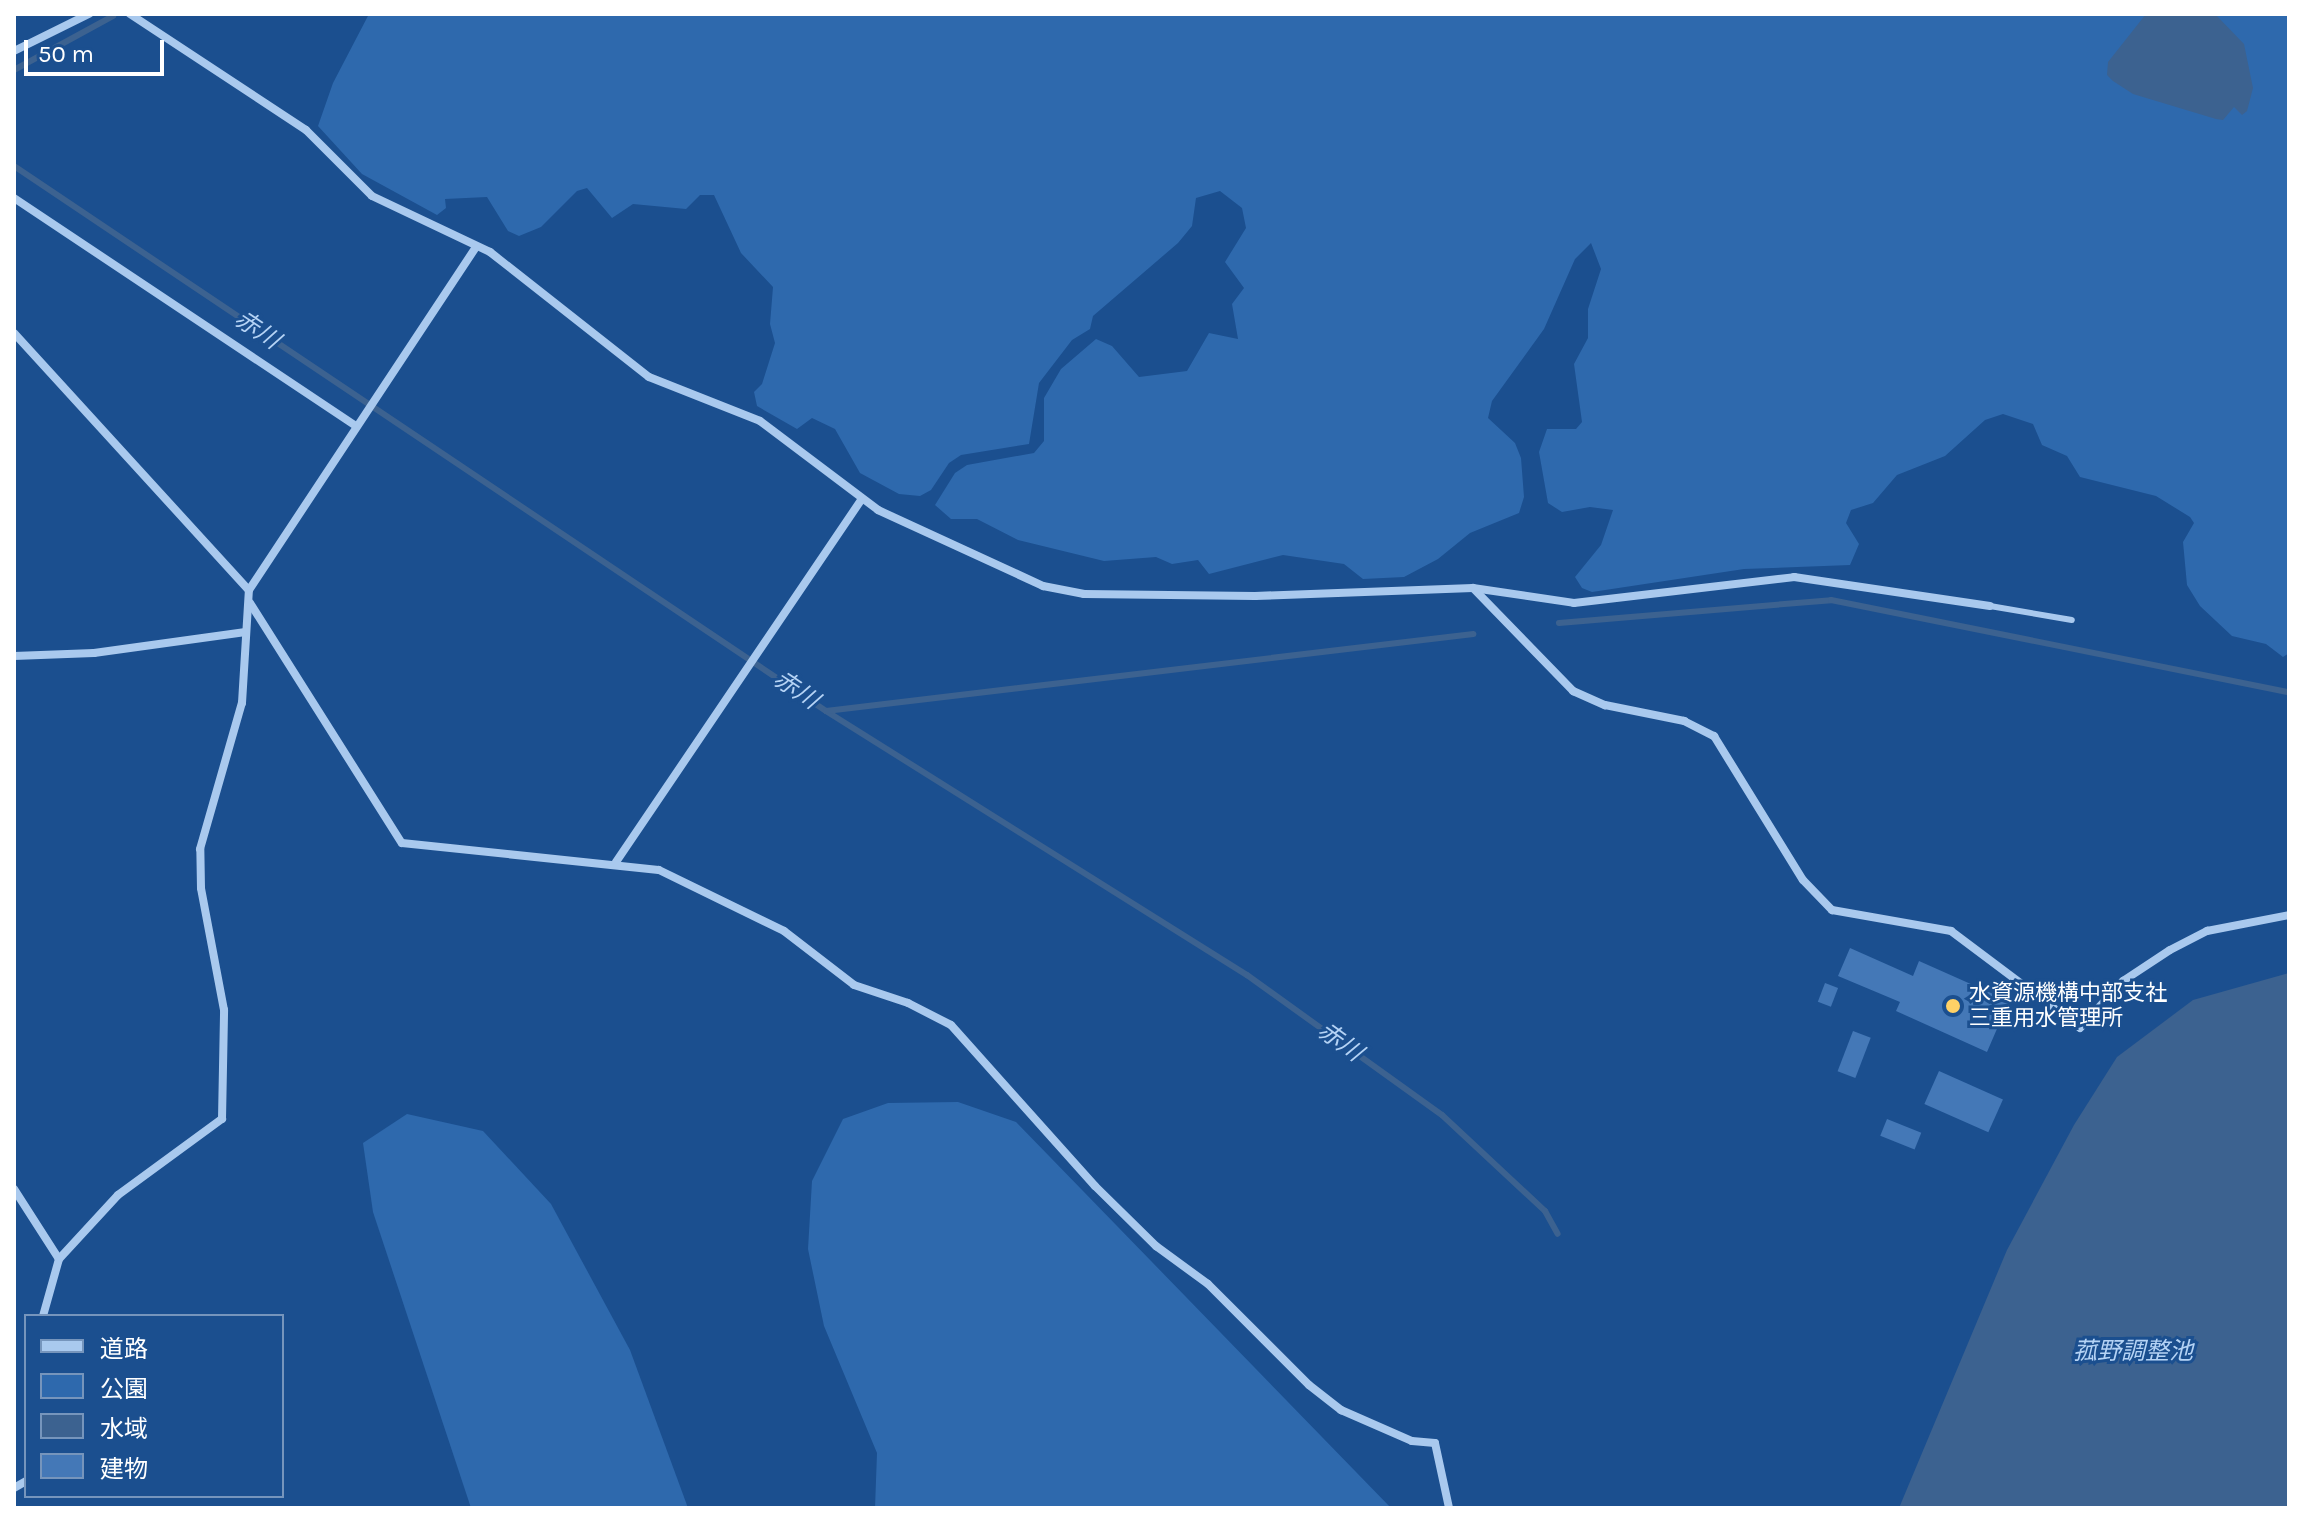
<!DOCTYPE html>
<meta charset="utf-8">
<style>
body{margin:0}
#map{position:relative;width:2303px;height:1522px;overflow:hidden;background:#1b4f8f;font-family:Karla,"Noto Sans JP",sans-serif}
div>[style]{position:absolute}
.green>*{inset:0;background:#2e69ad}
.water>*{inset:0;background:#3c6290}
.stream>*{height:6px;margin:-3px;padding:0 3px;transform-origin:3px;border-radius:3px;background:#3c6290}
.building>*{inset:0;background:#4478b7;transform-origin:0 0}
.lane>*{height:6px;margin:-3px;padding:0 3px;transform-origin:3px;border-radius:3px;background:#a9c9ee}
.street>*{height:8px;margin:-4px;padding:0 4px;transform-origin:4px;border-radius:4px;background:#a9c9ee}
.dots>*{width:22px;height:22px;translate:-50% -50%;box-sizing:border-box;border:4px solid #1b4f8f;border-radius:50%}
span{translate:-50% -50%;white-space:nowrap;text-align:center;line-height:1.15;-webkit-text-stroke:6px #1b4f8f;paint-order:stroke}
.poi-label{font-size:22px;color:#fff}
.left{translate:0 -50%;text-align:left}
.water-label{font-size:24px;color:#b5d3f5;font-style:italic}
.frame{position:absolute;inset:0;border:16px solid #fff;pointer-events:none}
.legend{position:absolute;left:24px;top:1314px;width:260px;height:184px;box-sizing:border-box;background:#1b4f8f;border:2px solid #7695bc;margin:0;padding:10px 14px;list-style:none;font-size:24px;color:#fff}
.legend li{display:flex;align-items:center;gap:16px;height:40px}
.legend b{width:40px;border:2px solid #7695bc}
.scale{position:absolute;left:24px;top:40px;width:140px;height:36px;box-sizing:border-box;border:4px solid #fff;border-top:0;padding-left:10px;font-size:24px;line-height:28px;white-space:nowrap;color:#fff;-webkit-text-stroke:6px #1b4f8f;paint-order:stroke}
</style>
<div id="map">
<div class="green">
<i style="clip-path:polygon(369px 14px,2289px 14px,2289px 653px,2283px 657px,2266px 644px,2232px 636px,2200px 606px,2187px 585px,2183px 542px,2194px 523px,2190px 517px,2156px 496px,2080px 477px,2067px 456px,2042px 445px,2033px 424px,2003px 414px,1985px 420px,1945px 456px,1897px 475px,1873px 503px,1851px 510px,1846px 523px,1859px 544px,1850px 565px,1744px 569px,1592px 592px,1582px 588px,1575px 577px,1601px 545px,1613px 510px,1590px 507px,1562px 512px,1548px 503px,1539px 452px,1547px 429px,1576px 429px,1582px 422px,1574px 364px,1588px 338px,1588px 309px,1601px 269px,1591px 243px,1575px 259px,1544px 329px,1492px 401px,1488px 418px,1515px 443px,1521px 458px,1524px 497px,1519px 513px,1470px 533px,1438px 559px,1404px 577px,1363px 579px,1344px 564px,1283px 555px,1209px 574px,1198px 560px,1172px 564px,1156px 557px,1104px 561px,1018px 540px,977px 519px,951px 519px,935px 505px,955px 473px,967px 465px,1034px 453px,1044px 441px,1044px 398px,1061px 369px,1096px 339px,1112px 346px,1139px 377px,1187px 371px,1209px 333px,1238px 339px,1232px 304px,1244px 288px,1225px 262px,1246px 228px,1242px 208px,1220px 191px,1196px 198px,1192px 226px,1178px 243px,1093px 316px,1090px 329px,1072px 340px,1039px 383px,1029px 444px,961px 455px,949px 463px,931px 490px,920px 496px,899px 494px,860px 473px,835px 429px,812px 418px,797px 429px,757px 406px,754px 392px,762px 384px,775px 343px,770px 324px,773px 287px,741px 253px,714px 195px,700px 195px,686px 209px,633px 204px,612px 218px,587px 188px,577px 191px,541px 227px,519px 236px,508px 231px,487px 197px,445px 199px,446px 208px,437px 215px,362px 174px,318px 126px,333px 83px)"></i>
<i style="clip-path:polygon(958px 1102px,1016px 1122px,1391px 1508px,875px 1508px,877px 1453px,824px 1326px,808px 1249px,812px 1181px,843px 1119px,888px 1103px)"></i>
<i style="clip-path:polygon(407px 1114px,483px 1131px,551px 1204px,630px 1350px,688px 1508px,471px 1508px,373px 1212px,363px 1143px)"></i>
</div>
<div class="water">
<i style="clip-path:polygon(2146px 14px,2215px 14px,2244px 44px,2253px 88px,2247px 111px,2242px 115px,2234px 107px,2223px 120px,2216px 119px,2133px 94px,2113px 81px,2107px 75px,2108px 62px)"></i>
<i style="clip-path:polygon(2289px 973px,2289px 1508px,1899px 1508px,2007px 1250px,2074px 1125px,2117px 1057px,2193px 1000px)"></i>
</div>
<div class="stream">
<i style="left:14px;top:70px;width:113px;rotate:-28.6deg"></i>
<i style="left:14px;top:166px;width:978px;rotate:33.87deg"></i>
<i style="left:826px;top:711px;width:497px;rotate:32.1deg"></i>
<i style="left:1247px;top:975px;width:240px;rotate:35.7deg"></i>
<i style="left:1442px;top:1115px;width:141px;rotate:43deg"></i>
<i style="left:1545px;top:1211px;width:26px;rotate:61deg"></i>
<i style="left:1559px;top:623px;width:273px;rotate:-4.8deg"></i>
<i style="left:1831px;top:600px;width:467px;rotate:11.4deg"></i>
<i style="left:826px;top:711px;width:652px;rotate:-6.79deg"></i>
</div>
<div class="building">
<i style="clip-path:polygon(1850px 948px,1913px 976px,1919px 961px,2009px 1001px,1987px 1052px,1896px 1011px,1900px 1002px,1838px 976px)"></i>
<i style="left:1825px;top:983px;width:14px;height:20px;rotate:21deg"></i>
<i style="left:1853px;top:1031px;width:19px;height:43px;rotate:21deg"></i>
<i style="left:1939px;top:1071px;width:70px;height:36px;rotate:24deg"></i>
<i style="left:1887px;top:1119px;width:37px;height:18px;rotate:22deg"></i>
</div>
<div class="lane">
<i style="left:1990px;top:606px;width:83px;rotate:9.7deg"></i>
</div>
<div class="street">
<i style="left:130px;top:14px;width:211px;rotate:33.4deg"></i>
<i style="left:306px;top:130px;width:93px;rotate:45deg"></i>
<i style="left:372px;top:196px;width:131px;rotate:25.4deg"></i>
<i style="left:490px;top:252px;width:202px;rotate:38.2deg"></i>
<i style="left:649px;top:377px;width:119px;rotate:21.6deg"></i>
<i style="left:760px;top:421px;width:148px;rotate:37deg"></i>
<i style="left:878px;top:510px;width:182px;rotate:24.7deg"></i>
<i style="left:1043px;top:586px;width:42px;rotate:11deg"></i>
<i style="left:1084px;top:594px;width:171px;rotate:0.7deg"></i>
<i style="left:1255px;top:596px;width:218px;rotate:-2.1deg"></i>
<i style="left:1473px;top:588px;width:102px;rotate:8.4deg"></i>
<i style="left:1574px;top:603px;width:222px;rotate:-6.7deg"></i>
<i style="left:1794px;top:577px;width:198px;rotate:8.4deg"></i>
<i style="left:14px;top:51px;width:84px;rotate:-26.3deg"></i>
<i style="left:14px;top:198px;width:411px;rotate:33.7deg"></i>
<i style="left:14px;top:333px;width:348px;rotate:47.6deg"></i>
<i style="left:1473px;top:588px;width:144px;rotate:45.8deg"></i>
<i style="left:1573px;top:691px;width:35px;rotate:24deg"></i>
<i style="left:1605px;top:705px;width:81px;rotate:11.4deg"></i>
<i style="left:1684px;top:721px;width:34px;rotate:27deg"></i>
<i style="left:1714px;top:736px;width:169px;rotate:58.3deg"></i>
<i style="left:1803px;top:880px;width:42px;rotate:46deg"></i>
<i style="left:1832px;top:910px;width:121px;rotate:10deg"></i>
<i style="left:1951px;top:931px;width:161px;rotate:36.9deg"></i>
<i style="left:2080px;top:1028px;width:64px;rotate:-47.5deg"></i>
<i style="left:2123px;top:981px;width:56px;rotate:-33.4deg"></i>
<i style="left:2170px;top:950px;width:42px;rotate:-27.2deg"></i>
<i style="left:2207px;top:931px;width:84px;rotate:-11deg"></i>
<i style="left:250px;top:603px;width:284px;rotate:57.7deg"></i>
<i style="left:402px;top:843px;width:258px;rotate:6deg"></i>
<i style="left:659px;top:870px;width:139px;rotate:26deg"></i>
<i style="left:784px;top:931px;width:88px;rotate:37.6deg"></i>
<i style="left:854px;top:985px;width:57px;rotate:18.4deg"></i>
<i style="left:908px;top:1003px;width:48px;rotate:27.1deg"></i>
<i style="left:951px;top:1025px;width:216px;rotate:48.2deg"></i>
<i style="left:1095px;top:1186px;width:86px;rotate:44.5deg"></i>
<i style="left:1156px;top:1246px;width:64px;rotate:36.2deg"></i>
<i style="left:1208px;top:1284px;width:143px;rotate:45deg"></i>
<i style="left:1309px;top:1385px;width:41px;rotate:38deg"></i>
<i style="left:1341px;top:1410px;width:77px;rotate:23.6deg"></i>
<i style="left:1412px;top:1441px;width:23px;rotate:5deg"></i>
<i style="left:1435px;top:1443px;width:66px;rotate:77.8deg"></i>
<i style="left:14px;top:656px;width:80px;rotate:-2.1deg"></i>
<i style="left:94px;top:653px;width:153px;rotate:-7.9deg"></i>
<i style="left:616px;top:862px;width:439px;rotate:-55.9deg"></i>
<i style="left:14px;top:1189px;width:83px;rotate:57.3deg"></i>
<i style="left:43px;top:1316px;width:59px;rotate:-74.3deg"></i>
<i style="left:59px;top:1259px;width:87px;rotate:-47.3deg"></i>
<i style="left:118px;top:1195px;width:129px;rotate:-36.2deg"></i>
<i style="left:222px;top:1119px;width:109px;rotate:-88.9deg"></i>
<i style="left:224px;top:1010px;width:124px;rotate:-100.7deg"></i>
<i style="left:201px;top:888px;width:39px;rotate:-91deg"></i>
<i style="left:200px;top:849px;width:152px;rotate:-74deg"></i>
<i style="left:242px;top:703px;width:113px;rotate:-86.5deg"></i>
<i style="left:249px;top:590px;width:411px;rotate:-56.5deg"></i>
<i style="left:14px;top:1488px;width:14px;rotate:-30deg"></i>
</div>
<div class="dots">
<i style="left:1953px;top:1006px;background:#ffd166"></i>
</div>
<div class="poi-label">
<span class="left" style="left:1969px;top:1006px">水資源機構中部支社<br>三重用水管理所</span>
</div>
<div class="water-label">
<span style="left:257px;top:330px;rotate:34deg">赤川</span>
<span style="left:796px;top:690px;rotate:34deg">赤川</span>
<span style="left:1340px;top:1042px;rotate:36deg">赤川</span>
<span style="left:2133px;top:1352px">菰野調整池</span>
</div>
<div class="frame"></div>
<ul class="legend">
<li><b style="height:10px;background:#a9c9ee"></b>道路</li>
<li><b style="height:22px;background:#2e69ad"></b>公園</li>
<li><b style="height:22px;background:#3c6290"></b>水域</li>
<li><b style="height:22px;background:#4478b7"></b>建物</li>
</ul>
<div class="scale">50 m</div>
</div>
